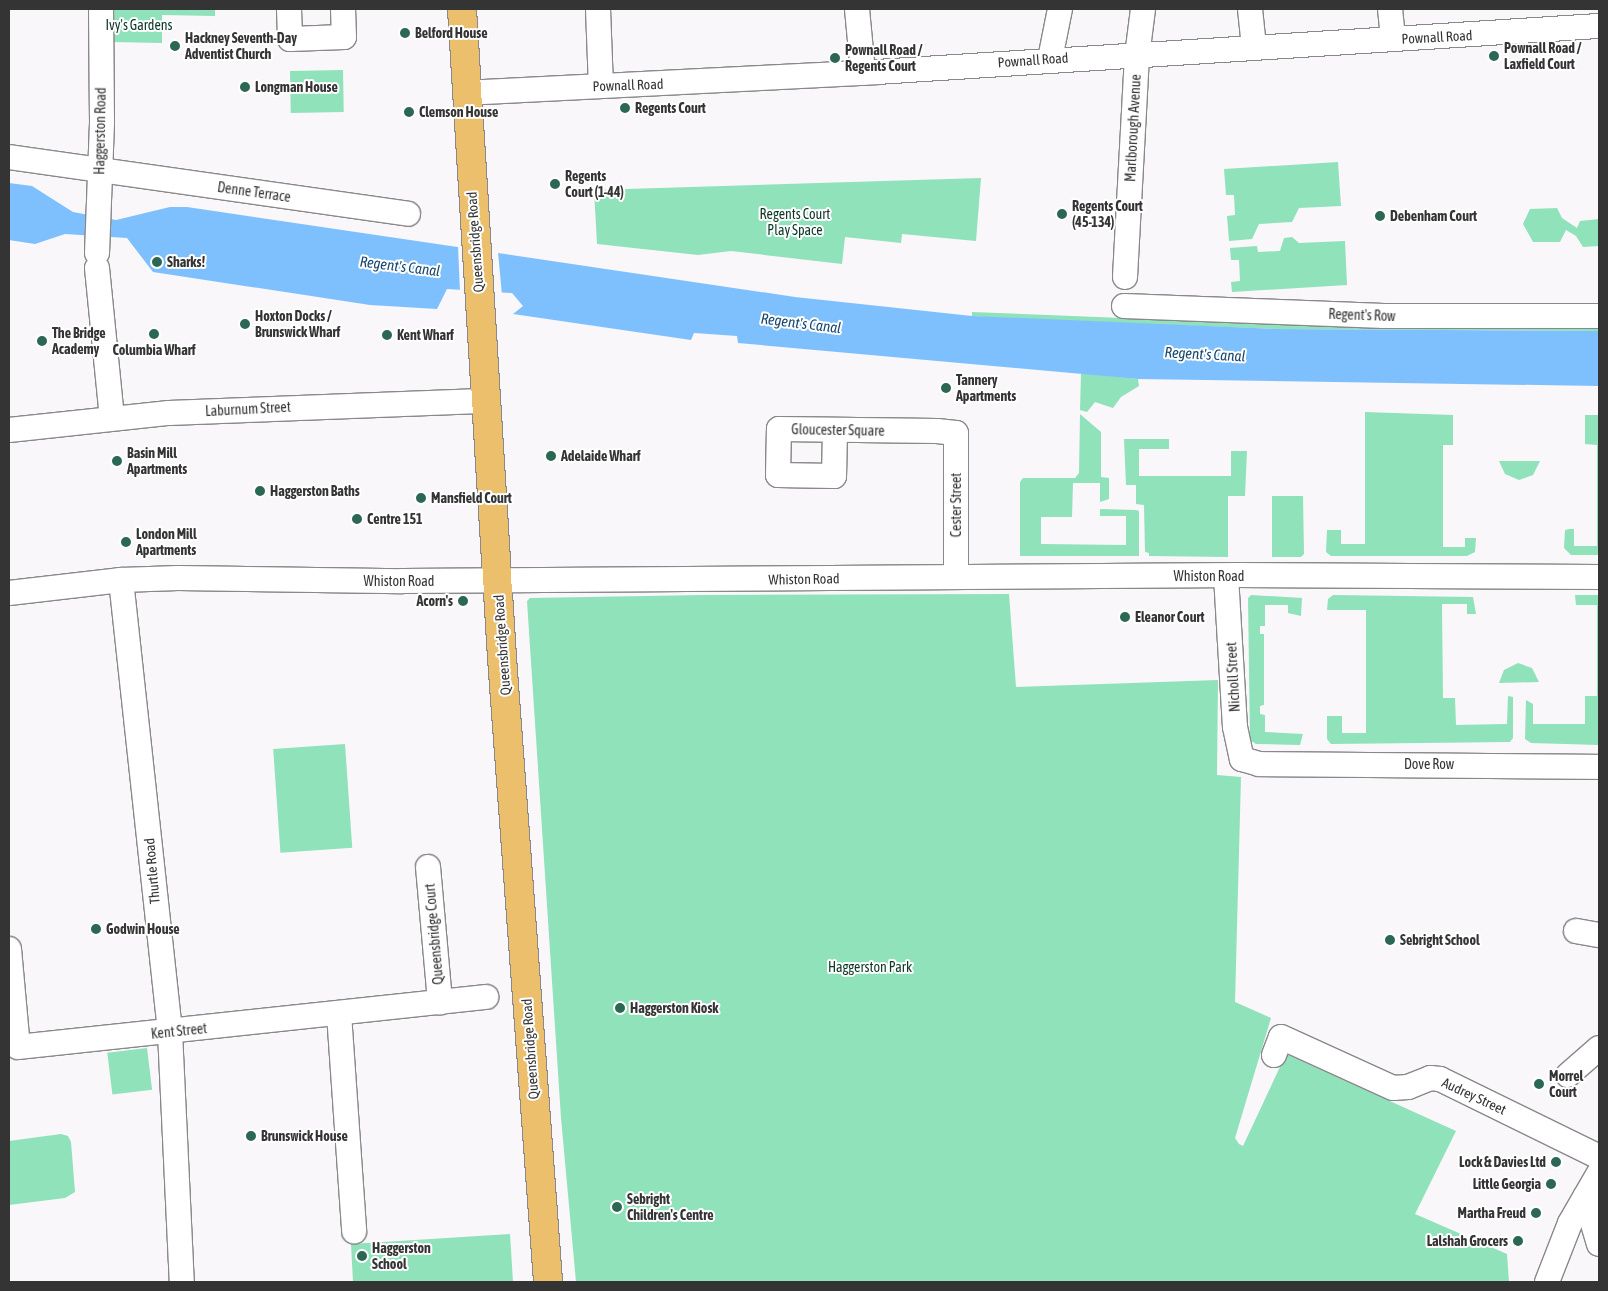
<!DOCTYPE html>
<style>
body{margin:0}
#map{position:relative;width:1608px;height:1291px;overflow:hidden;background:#f9f7fa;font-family:"Asap Condensed",sans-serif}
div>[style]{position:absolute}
.green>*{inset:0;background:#8fe2b9;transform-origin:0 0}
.water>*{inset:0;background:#7ec0fe}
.pier>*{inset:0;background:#f9f7fa}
.roads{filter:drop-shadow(1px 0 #89888a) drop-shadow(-1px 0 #89888a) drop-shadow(0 1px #89888a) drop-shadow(0 -1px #89888a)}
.minor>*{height:24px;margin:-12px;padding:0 12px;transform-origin:12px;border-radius:12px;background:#fff}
.major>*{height:28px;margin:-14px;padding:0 14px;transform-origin:14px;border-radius:14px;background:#ebbf6b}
.dots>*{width:14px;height:14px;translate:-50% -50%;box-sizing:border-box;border:2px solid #fff;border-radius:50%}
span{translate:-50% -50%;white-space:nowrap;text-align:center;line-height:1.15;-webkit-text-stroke:4px #fff;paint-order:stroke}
.park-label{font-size:14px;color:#0d3725}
.poi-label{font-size:14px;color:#353435;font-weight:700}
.left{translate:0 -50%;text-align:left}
.right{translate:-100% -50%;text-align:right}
.street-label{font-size:14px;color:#353435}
.water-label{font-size:15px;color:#17466e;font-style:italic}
.frame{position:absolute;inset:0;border:10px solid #353435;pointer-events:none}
</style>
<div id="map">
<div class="green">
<i style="clip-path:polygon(113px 9px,215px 9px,215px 16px,162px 15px,162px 43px,113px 42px)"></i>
<i style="left:343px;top:70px;width:42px;height:53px;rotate:89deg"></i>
<i style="clip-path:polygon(1338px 162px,1341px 206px,1299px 208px,1292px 222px,1259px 224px,1252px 239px,1229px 241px,1227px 216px,1235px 215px,1234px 195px,1226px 195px,1224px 169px)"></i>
<i style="clip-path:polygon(981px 178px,976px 241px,902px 234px,901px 243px,845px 237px,842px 264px,731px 251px,698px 255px,597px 244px,594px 190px)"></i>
<i style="clip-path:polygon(1557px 208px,1562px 218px,1577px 228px,1580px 221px,1599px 219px,1599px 246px,1583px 247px,1576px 236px,1566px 230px,1560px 242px,1533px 242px,1523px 224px,1530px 209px)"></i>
<i style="clip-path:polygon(1292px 237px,1299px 243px,1345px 241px,1347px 285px,1232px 292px,1231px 282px,1240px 281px,1239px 260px,1231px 260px,1230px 248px,1257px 246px,1258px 252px,1280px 251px,1284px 238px)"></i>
<i style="clip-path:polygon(972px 312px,1376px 328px,1599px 328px,1599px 331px,1278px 329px,1006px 319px,972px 316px)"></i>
<i style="clip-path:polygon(1081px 373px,1138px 379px,1139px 386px,1121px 397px,1113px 408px,1095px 402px,1087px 412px,1080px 410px)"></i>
<i style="clip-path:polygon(1365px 412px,1453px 415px,1453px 445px,1443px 445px,1443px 547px,1465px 547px,1465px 538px,1476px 538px,1475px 552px,1467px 556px,1331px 556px,1326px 552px,1327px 530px,1341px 530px,1341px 544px,1365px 544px)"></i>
<i style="clip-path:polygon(1080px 414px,1101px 432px,1101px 477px,1109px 478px,1109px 499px,1100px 502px,1100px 483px,1073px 483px,1072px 517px,1041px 517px,1041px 544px,1126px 545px,1126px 516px,1100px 516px,1100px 509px,1136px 510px,1139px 511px,1139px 556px,1020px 556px,1020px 482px,1023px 478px,1075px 478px,1079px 473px)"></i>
<i style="clip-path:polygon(1585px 415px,1599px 415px,1599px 555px,1571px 555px,1564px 548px,1565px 530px,1570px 529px,1574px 529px,1574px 546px,1597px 546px,1597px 445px,1585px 444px)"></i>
<i style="clip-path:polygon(1124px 439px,1169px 439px,1169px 449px,1139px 449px,1139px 476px,1231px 476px,1231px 451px,1247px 451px,1245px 496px,1228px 496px,1228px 557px,1149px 556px,1149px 553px,1145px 552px,1144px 505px,1136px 504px,1136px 485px,1126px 485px)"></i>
<i style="clip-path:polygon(1499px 461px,1540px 461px,1533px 475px,1519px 480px,1505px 474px)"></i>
<i style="clip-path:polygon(1272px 496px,1303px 496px,1304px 554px,1301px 557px,1272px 557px)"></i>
<i style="clip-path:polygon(1009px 594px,1016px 687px,1218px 680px,1217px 775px,1241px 777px,1235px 1002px,1271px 1018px,1235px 1138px,1239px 1144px,1243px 1146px,1286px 1054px,1456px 1131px,1415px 1214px,1507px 1254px,1509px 1282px,576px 1282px,561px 1118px,527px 601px,530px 598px,703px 595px)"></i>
<i style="clip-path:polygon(1251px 595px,1302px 598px,1301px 616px,1288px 613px,1288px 605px,1265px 605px,1265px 626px,1260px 626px,1260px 634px,1264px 634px,1264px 705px,1260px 706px,1260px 714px,1265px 715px,1265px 732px,1303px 734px,1300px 745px,1256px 744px,1250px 740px,1248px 598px)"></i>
<i style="clip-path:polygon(1333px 595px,1473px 597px,1476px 614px,1467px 614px,1467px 604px,1442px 604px,1443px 698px,1455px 698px,1456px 725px,1507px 724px,1508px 696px,1513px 697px,1513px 738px,1510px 742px,1331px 744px,1327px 739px,1327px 716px,1342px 716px,1342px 733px,1366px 733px,1366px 610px,1327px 610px,1328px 599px)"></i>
<i style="clip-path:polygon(1575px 595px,1599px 595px,1599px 745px,1531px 743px,1525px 739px,1526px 700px,1533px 704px,1533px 724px,1585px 724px,1585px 696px,1597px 696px,1597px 605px,1576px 605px)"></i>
<i style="clip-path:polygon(1518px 663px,1532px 668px,1539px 682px,1499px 683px,1504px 670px)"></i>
<i style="left:345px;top:744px;width:104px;height:72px;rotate:86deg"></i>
<i style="left:147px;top:1048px;width:42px;height:40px;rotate:83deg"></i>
<i style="clip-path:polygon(61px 1134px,68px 1136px,71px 1142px,75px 1192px,65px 1198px,9px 1205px,9px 1141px)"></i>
<i style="clip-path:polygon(510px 1234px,513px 1282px,353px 1282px,351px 1244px)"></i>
</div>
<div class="water">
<i style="clip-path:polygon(9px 183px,32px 186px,73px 212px,116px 220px,170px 207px,187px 207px,795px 297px,972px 316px,1278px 329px,1599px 331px,1599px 386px,1138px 379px,738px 343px,737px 336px,694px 333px,691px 340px,513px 314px,523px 306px,512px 293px,447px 289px,437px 309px,370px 305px,153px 272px,127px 238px,65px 234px,35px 244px,9px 240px)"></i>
</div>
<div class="pier">
<i style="clip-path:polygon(458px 246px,498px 252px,502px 295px,460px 292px)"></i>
</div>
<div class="roads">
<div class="minor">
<i style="left:289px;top:9px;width:30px;rotate:88deg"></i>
<i style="left:290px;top:39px;width:54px;rotate:-2.1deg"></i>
<i style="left:344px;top:37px;width:28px;rotate:-92deg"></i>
<i style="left:598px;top:9px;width:77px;rotate:87.8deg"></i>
<i style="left:857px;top:9px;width:64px;rotate:84.6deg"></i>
<i style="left:1250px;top:9px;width:38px;rotate:84deg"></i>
<i style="left:1390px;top:9px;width:30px;rotate:84deg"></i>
<i style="left:1050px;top:59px;width:51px;rotate:-78.7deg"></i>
<i style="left:466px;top:93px;width:412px;rotate:-2.9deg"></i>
<i style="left:877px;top:72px;width:723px;rotate:-3.65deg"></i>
<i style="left:9px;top:157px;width:403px;rotate:8.1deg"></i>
<i style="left:97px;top:253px;width:131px;rotate:-87.8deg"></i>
<i style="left:102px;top:122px;width:113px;rotate:-90.5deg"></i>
<i style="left:97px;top:268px;width:151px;rotate:84.3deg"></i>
<i style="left:1125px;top:277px;width:221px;rotate:-86.9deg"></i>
<i style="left:1137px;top:56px;width:47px;rotate:-82.7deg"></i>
<i style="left:1124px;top:306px;width:260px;rotate:2.2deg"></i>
<i style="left:1384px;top:316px;width:215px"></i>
<i style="left:9px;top:430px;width:161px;rotate:-6.1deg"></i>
<i style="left:169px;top:413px;width:319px;rotate:-2.2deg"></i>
<i style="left:835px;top:430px;width:46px;rotate:91.2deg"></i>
<i style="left:834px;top:476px;width:56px;rotate:-179deg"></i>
<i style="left:778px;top:475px;width:46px;rotate:-88.8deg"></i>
<i style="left:779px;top:429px;width:158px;rotate:0.7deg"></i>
<i style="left:937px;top:431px;width:19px;rotate:6deg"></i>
<i style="left:956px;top:433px;width:144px;rotate:90deg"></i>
<i style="left:1226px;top:576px;width:151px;rotate:86.6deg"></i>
<i style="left:1235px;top:727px;width:33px;rotate:78deg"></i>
<i style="left:1242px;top:759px;width:18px;rotate:16deg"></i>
<i style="left:1259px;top:764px;width:340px;rotate:0.5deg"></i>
<i style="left:121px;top:580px;width:455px;rotate:83.8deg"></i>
<i style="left:170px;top:1032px;width:250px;rotate:87.3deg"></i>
<i style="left:9px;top:593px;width:113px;rotate:-6.6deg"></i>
<i style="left:121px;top:580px;width:57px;rotate:-2deg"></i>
<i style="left:178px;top:578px;width:224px;rotate:0.8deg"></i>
<i style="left:402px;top:581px;width:835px;rotate:-0.41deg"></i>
<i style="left:1237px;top:575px;width:362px;rotate:0.3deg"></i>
<i style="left:428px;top:867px;width:136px;rotate:84.9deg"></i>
<i style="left:1576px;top:931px;width:23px;rotate:10deg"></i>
<i style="left:9px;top:949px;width:98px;rotate:84.8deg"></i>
<i style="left:18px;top:1047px;width:471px;rotate:-6.1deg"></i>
<i style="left:339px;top:1014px;width:218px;rotate:86deg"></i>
<i style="left:1274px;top:1055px;width:19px;rotate:-69deg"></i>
<i style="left:1281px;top:1037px;width:123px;rotate:24.5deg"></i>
<i style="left:1393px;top:1088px;width:15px;rotate:-4deg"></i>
<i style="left:1408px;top:1087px;width:24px;rotate:-22deg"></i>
<i style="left:1430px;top:1078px;width:10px;rotate:6deg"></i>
<i style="left:1440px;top:1079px;width:177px;rotate:26.1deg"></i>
<i style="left:1568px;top:1075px;width:41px;rotate:-41.1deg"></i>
<i style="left:1585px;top:1197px;width:49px;rotate:73.4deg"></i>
<i style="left:1547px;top:1282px;width:63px;rotate:-68.7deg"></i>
<i style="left:1570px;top:1223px;width:58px;rotate:-59.9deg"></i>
</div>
<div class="major">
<i style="left:462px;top:9px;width:650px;rotate:86.47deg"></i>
<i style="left:502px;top:658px;width:626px;rotate:85.78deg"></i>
</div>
</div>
<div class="dots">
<i style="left:405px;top:33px;background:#2b6752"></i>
<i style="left:175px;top:46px;background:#2b6752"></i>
<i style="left:1494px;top:56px;background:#2b6752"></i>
<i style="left:835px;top:58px;background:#2b6752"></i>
<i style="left:245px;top:87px;background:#2b6752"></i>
<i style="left:625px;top:108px;background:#2b6752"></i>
<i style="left:409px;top:112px;background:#2b6752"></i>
<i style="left:555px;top:184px;background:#2b6752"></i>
<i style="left:1062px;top:214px;background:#2b6752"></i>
<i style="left:1380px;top:216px;background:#2b6752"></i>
<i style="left:157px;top:262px;background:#2b6752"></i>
<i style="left:245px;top:324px;background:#2b6752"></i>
<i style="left:154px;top:334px;background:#2b6752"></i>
<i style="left:387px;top:335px;background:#2b6752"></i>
<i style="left:42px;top:341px;background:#2b6752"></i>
<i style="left:946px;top:388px;background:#2b6752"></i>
<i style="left:551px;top:456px;background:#2b6752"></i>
<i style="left:117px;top:461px;background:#2b6752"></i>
<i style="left:260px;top:491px;background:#2b6752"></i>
<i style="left:421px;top:498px;background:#2b6752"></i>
<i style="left:357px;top:519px;background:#2b6752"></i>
<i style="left:126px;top:542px;background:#2b6752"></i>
<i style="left:463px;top:601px;background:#2b6752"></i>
<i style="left:1125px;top:617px;background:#2b6752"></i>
<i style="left:96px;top:929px;background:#2b6752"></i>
<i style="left:1390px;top:940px;background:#2b6752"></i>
<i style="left:620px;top:1008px;background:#2b6752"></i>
<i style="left:1539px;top:1084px;background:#2b6752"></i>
<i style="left:251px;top:1136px;background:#2b6752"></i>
<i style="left:1556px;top:1162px;background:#2b6752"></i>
<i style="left:1551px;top:1184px;background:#2b6752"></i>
<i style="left:617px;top:1207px;background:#2b6752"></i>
<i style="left:1536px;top:1213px;background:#2b6752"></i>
<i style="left:1518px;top:1241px;background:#2b6752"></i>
<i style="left:362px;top:1256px;background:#2b6752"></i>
</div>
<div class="park-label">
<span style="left:139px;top:25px">Ivy's Gardens</span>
<span style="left:795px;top:222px">Regents Court<br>Play Space</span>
<span style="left:870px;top:967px">Haggerston Park</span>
</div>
<div class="poi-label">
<span class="left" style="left:415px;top:33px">Belford House</span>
<span class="left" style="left:185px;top:46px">Hackney Seventh-Day<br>Adventist Church</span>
<span class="left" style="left:1504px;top:56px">Pownall Road /<br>Laxfield Court</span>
<span class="left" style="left:845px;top:58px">Pownall Road /<br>Regents Court</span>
<span class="left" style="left:255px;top:87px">Longman House</span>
<span class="left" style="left:635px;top:108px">Regents Court</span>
<span class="left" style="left:419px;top:112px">Clemson House</span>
<span class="left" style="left:565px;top:184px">Regents<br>Court (1-44)</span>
<span class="left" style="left:1072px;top:214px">Regents Court<br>(45-134)</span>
<span class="left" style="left:1390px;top:216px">Debenham Court</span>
<span class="left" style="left:167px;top:262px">Sharks!</span>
<span class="left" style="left:255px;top:324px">Hoxton Docks /<br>Brunswick Wharf</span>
<span class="left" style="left:52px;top:341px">The Bridge<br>Academy</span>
<span class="left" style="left:397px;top:335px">Kent Wharf</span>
<span style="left:154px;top:350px">Columbia Wharf</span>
<span class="left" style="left:956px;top:388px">Tannery<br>Apartments</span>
<span class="left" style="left:127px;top:461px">Basin Mill<br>Apartments</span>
<span class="left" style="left:561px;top:456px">Adelaide Wharf</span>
<span class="left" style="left:270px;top:491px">Haggerston Baths</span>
<span class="left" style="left:431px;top:498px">Mansfield Court</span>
<span class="left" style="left:367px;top:519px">Centre 151</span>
<span class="left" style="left:136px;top:542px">London Mill<br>Apartments</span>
<span class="right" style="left:453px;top:601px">Acorn's</span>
<span class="left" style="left:1135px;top:617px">Eleanor Court</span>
<span class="left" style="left:106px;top:929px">Godwin House</span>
<span class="left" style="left:1400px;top:940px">Sebright School</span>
<span class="left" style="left:630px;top:1008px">Haggerston Kiosk</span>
<span class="left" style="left:1549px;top:1084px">Morrel<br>Court</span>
<span class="left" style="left:261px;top:1136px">Brunswick House</span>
<span class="right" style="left:1546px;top:1162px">Lock &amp; Davies Ltd</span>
<span class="right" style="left:1541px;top:1184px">Little Georgia</span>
<span class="left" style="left:627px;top:1207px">Sebright<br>Children's Centre</span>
<span class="right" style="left:1526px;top:1213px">Martha Freud</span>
<span class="right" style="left:1508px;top:1241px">Lalshah Grocers</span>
<span class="left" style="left:372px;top:1256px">Haggerston<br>School</span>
</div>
<div class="street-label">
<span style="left:1437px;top:37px;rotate:-3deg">Pownall Road</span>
<span style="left:1033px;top:60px;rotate:-4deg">Pownall Road</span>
<span style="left:628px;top:85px;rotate:-2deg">Pownall Road</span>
<span style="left:1133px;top:128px;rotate:-87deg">Marlborough Avenue</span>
<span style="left:100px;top:131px;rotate:-89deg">Haggerston Road</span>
<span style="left:254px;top:192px;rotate:8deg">Denne Terrace</span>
<span style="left:475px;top:242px;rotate:-94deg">Queensbridge Road</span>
<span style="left:1362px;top:315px;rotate:2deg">Regent's Row</span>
<span style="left:248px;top:409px;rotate:-3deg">Laburnum Street</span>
<span style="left:838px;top:430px;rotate:1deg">Gloucester Square</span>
<span style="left:956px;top:505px;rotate:-90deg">Cester Street</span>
<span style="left:1209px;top:576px">Whiston Road</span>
<span style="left:804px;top:579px;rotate:-1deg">Whiston Road</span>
<span style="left:399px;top:581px">Whiston Road</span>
<span style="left:502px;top:645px;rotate:-94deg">Queensbridge Road</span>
<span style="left:1233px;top:677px;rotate:-93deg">Nicholl Street</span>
<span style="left:1429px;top:764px">Dove Row</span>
<span style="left:152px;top:871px;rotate:-95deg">Thurtle Road</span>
<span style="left:434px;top:934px;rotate:-95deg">Queensbridge Court</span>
<span style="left:179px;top:1031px;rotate:-6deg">Kent Street</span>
<span style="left:530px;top:1049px;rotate:-94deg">Queensbridge Road</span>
<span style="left:1474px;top:1096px;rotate:25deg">Audrey Street</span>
</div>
<div class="water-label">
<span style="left:400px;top:266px;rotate:7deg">Regent's Canal</span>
<span style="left:801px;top:323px;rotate:7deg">Regent's Canal</span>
<span style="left:1205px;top:354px;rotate:3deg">Regent's Canal</span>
</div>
<div class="frame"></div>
</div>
